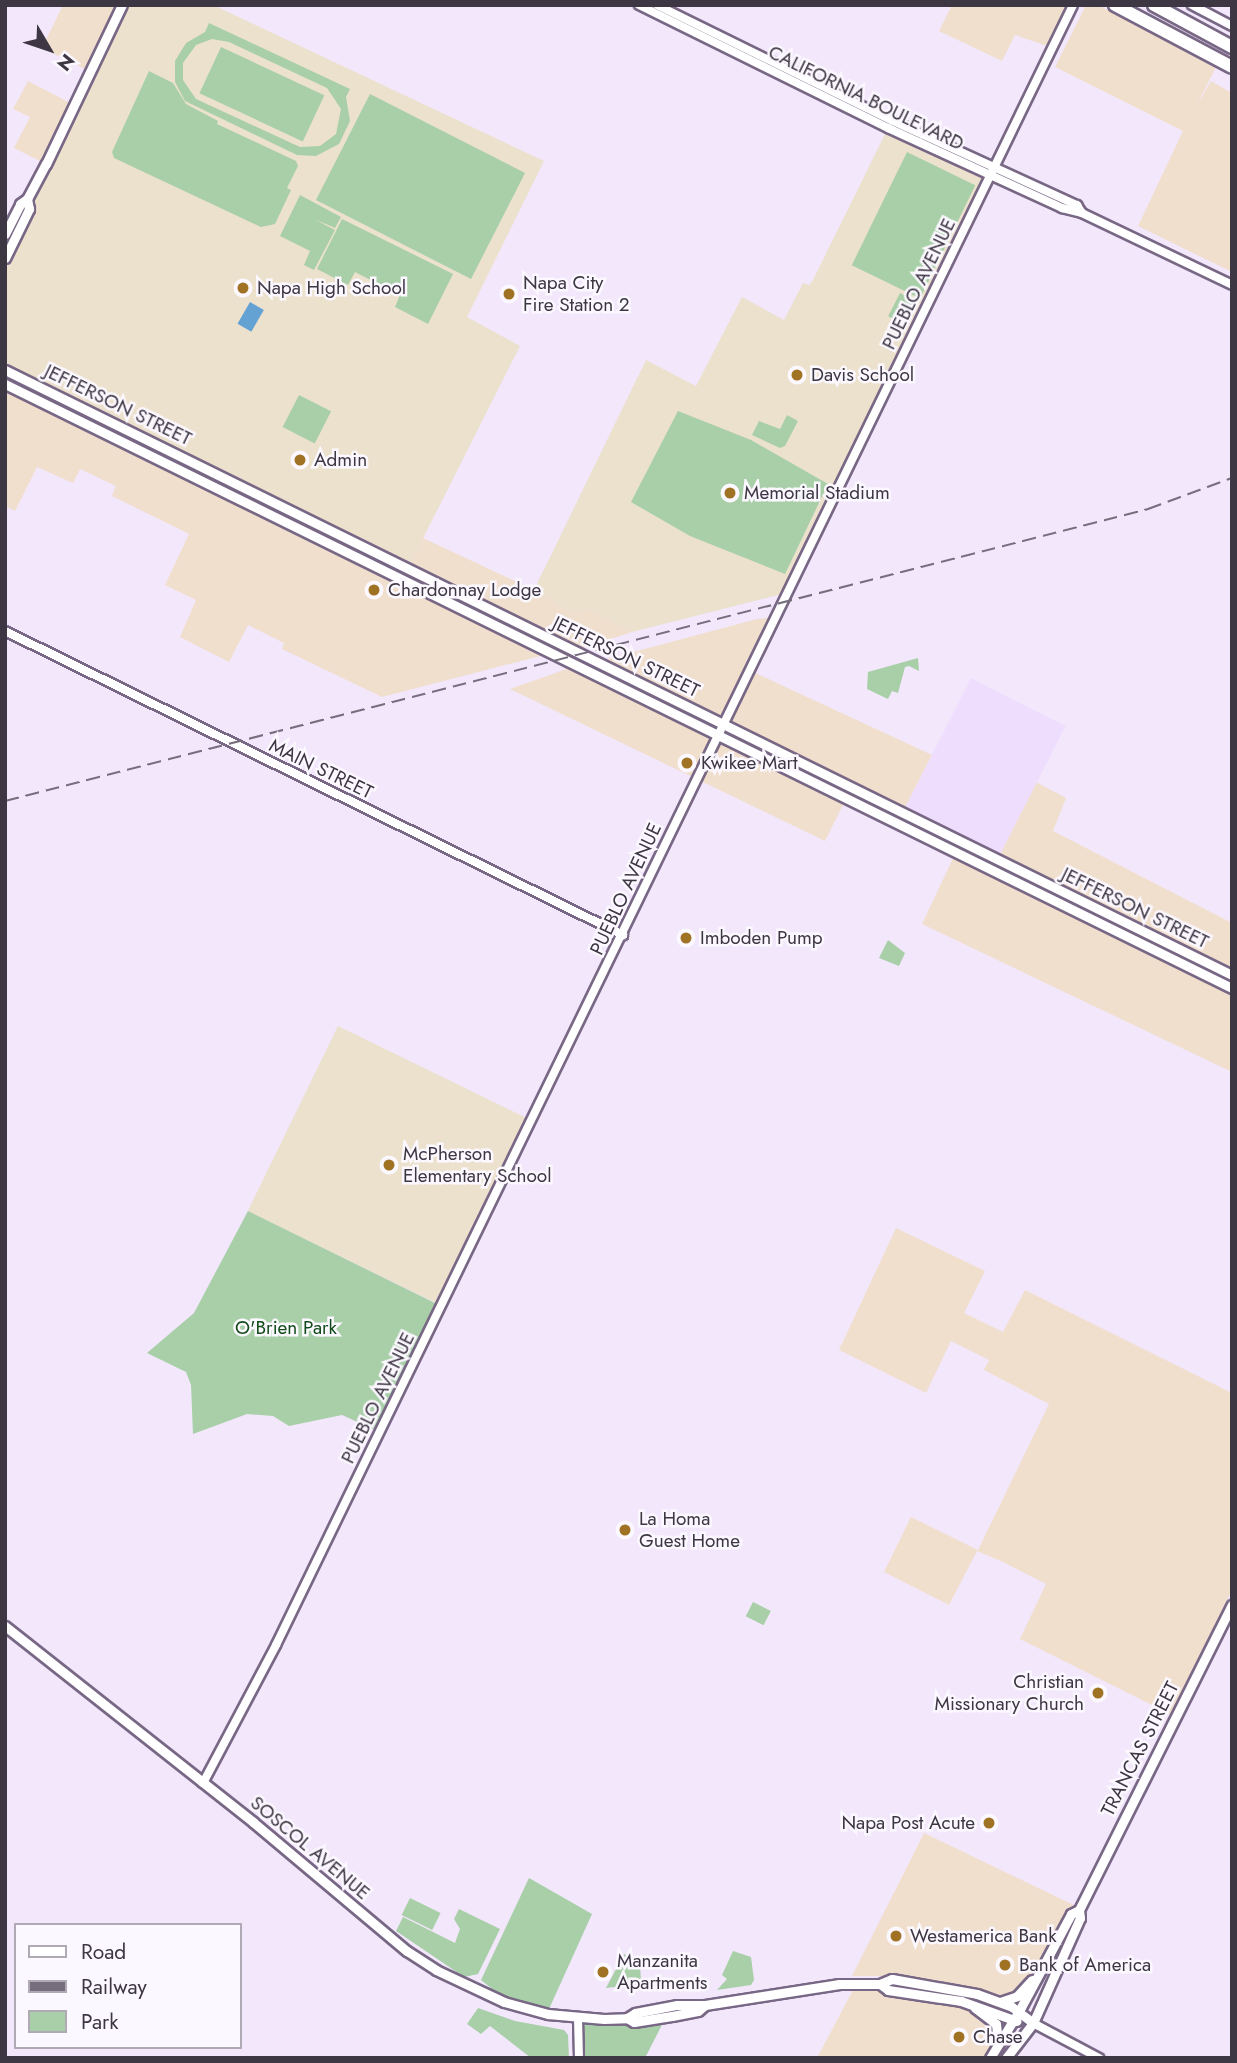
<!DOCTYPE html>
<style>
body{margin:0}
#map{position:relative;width:1237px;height:2063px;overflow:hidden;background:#f2e7fb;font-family:Jost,sans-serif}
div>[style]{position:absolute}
.commercial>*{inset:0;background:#f1dfce}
.built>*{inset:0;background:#efddfd;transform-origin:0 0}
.education>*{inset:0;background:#ece1cd;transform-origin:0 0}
.green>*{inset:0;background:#a8cfa8;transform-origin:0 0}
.water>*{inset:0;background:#63a2d3;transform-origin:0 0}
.roads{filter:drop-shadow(2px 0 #786785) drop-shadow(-2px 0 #786785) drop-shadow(0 2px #786785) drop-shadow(0 -2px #786785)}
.tertiary>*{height:8px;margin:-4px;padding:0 4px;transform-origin:4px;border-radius:4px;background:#fff}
.secondary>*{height:9px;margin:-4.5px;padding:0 4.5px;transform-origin:4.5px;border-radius:4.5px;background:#fff}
.motorway>*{height:12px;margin:-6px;padding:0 6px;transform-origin:6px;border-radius:6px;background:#fff}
.rail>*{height:2px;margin-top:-1px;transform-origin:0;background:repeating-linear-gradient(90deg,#766e7d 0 14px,transparent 0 21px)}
.dots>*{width:19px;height:19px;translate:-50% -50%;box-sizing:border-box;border:4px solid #fcf8ff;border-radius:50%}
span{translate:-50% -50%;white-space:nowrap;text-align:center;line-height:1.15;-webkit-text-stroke:5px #fcf8ff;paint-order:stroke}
.street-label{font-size:19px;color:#3d3643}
.poi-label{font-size:19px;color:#3d3643}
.left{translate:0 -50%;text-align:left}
.right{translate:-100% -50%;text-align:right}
.park-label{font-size:19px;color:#114c18}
.frame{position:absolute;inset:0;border:7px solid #3d3643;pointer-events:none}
.legend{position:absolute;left:14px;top:1923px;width:228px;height:126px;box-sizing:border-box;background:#fcf8ff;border:2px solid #b0aab4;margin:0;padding:9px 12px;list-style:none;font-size:21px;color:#3d3643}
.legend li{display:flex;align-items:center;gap:14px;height:35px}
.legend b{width:35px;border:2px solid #b0aab4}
.north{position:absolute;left:14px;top:14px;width:70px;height:70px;-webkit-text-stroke:5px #fcf8ff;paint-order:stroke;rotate:129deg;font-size:19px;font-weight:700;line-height:28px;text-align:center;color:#3d3643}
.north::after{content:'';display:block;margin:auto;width:24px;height:32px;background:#3d3643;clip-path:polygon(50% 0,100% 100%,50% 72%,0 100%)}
</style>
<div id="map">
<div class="commercial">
<i style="clip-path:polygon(63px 5px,122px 5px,89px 71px,42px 48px)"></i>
<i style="clip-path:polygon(952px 5px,1066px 5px,1047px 46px,1015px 35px,1002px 61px,939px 31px)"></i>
<i style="clip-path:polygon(1086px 5px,1098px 5px,1216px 67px,1197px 105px,1211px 81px,1232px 93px,1232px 272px,1138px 226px,1183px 131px,1055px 67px)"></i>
<i style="clip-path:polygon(28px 81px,74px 105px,46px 164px,14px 148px,30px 117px,13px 109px)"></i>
<i style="clip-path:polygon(5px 384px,552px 653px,382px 697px,282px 649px,284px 643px,248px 625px,229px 662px,180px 637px,196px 600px,165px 585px,189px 534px,112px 496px,116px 486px,80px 469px,73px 483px,37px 467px,15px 511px,8px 507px,5px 511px)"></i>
<i style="clip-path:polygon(423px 538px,534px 590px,573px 613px,590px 609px,632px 632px,574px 651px,407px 570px)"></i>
<i style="clip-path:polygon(775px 617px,749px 670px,932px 755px,903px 812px,596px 662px,757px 619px)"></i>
<i style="clip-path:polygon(578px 665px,846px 799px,825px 841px,510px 689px)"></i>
<i style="clip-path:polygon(1036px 782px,1066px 798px,1053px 831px,1232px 923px,1232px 975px,996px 859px)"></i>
<i style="clip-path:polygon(956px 852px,1232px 988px,1232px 1072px,922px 924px)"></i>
<i style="clip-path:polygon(896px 1228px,985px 1271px,964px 1313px,1003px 1332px,1025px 1290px,1232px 1393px,1232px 1590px,1170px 1714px,1020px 1639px,1046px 1584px,1003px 1562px,977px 1551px,949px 1605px,884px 1572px,911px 1517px,978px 1550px,1049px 1404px,984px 1370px,989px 1360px,951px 1341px,926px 1393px,839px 1350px)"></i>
<i style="clip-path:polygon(924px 1833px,1076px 1906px,1040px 1971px,1007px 2000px,887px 1976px,852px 1976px)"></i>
<i style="clip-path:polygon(853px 1990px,891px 1990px,967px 2003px,998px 2032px,990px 2058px,817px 2058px)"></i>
</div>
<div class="built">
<i style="left:971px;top:678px;width:106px;height:150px;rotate:27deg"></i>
</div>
<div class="education">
<i style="clip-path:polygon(122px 5px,213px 5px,544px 161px,467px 317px,520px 346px,407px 570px,5px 370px,5px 258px,29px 210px,27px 199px)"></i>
<i style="clip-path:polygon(888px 128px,991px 174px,786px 593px,632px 632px,590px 609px,573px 613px,534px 590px,646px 360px,696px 386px,742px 297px,784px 320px,803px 283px,809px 285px,813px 280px)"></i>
<i style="left:338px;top:1026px;width:214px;height:206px;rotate:26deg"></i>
</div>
<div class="green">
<i style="clip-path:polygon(evenodd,209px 23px,350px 89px,346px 97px,350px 121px,339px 144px,316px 156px,297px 155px,185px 101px,175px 82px,175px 61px,186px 43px,205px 32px,209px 23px,212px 39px,229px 42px,327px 88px,341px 109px,336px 134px,320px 146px,300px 147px,196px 99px,183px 80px,183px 63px,196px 45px,212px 39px)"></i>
<i style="left:221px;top:47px;width:114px;height:51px;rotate:25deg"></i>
<i style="clip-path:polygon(149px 71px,173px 83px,186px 104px,218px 121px,217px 124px,296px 161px,298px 166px,287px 188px,291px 190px,275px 224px,261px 227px,114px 158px,112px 152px)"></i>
<i style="left:370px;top:94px;width:174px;height:119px;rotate:27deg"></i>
<i style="left:907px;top:152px;width:76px;height:126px;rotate:26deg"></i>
<i style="clip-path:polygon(300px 195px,341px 217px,335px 228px,314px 219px,335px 230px,314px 270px,304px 265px,310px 251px,280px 236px)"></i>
<i style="clip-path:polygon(342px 219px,453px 274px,428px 324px,395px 307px,400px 295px,355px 272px,348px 285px,317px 269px)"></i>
<i style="left:900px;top:293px;width:16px;height:26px;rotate:27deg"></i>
<i style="left:299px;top:395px;width:36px;height:36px;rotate:27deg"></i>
<i style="clip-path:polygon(678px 411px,751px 440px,828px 484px,785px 574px,690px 536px,631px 502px)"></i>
<i style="clip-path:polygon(787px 415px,798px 421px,785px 446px,780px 448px,752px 435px,759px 421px,780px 429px)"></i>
<i style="clip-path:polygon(918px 658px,919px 671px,909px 666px,905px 667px,898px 693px,892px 691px,888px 699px,867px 689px,868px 672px)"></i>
<i style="clip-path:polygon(888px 940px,905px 953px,899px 966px,879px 958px)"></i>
<i style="clip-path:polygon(248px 1211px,441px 1306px,380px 1432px,342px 1415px,289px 1426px,273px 1416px,247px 1414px,193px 1434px,191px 1385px,186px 1372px,147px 1353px,194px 1313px)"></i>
<i style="left:753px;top:1602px;width:20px;height:16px;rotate:27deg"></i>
<i style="clip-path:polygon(529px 1878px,592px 1914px,549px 2009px,501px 1996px,481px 1980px)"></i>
<i style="left:410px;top:1898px;width:34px;height:19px;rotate:26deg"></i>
<i style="clip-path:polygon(459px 1909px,500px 1929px,478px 1974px,464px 1977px,396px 1931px,403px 1917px,455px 1943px,460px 1929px,454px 1919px)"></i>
<i style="clip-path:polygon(733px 1951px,751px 1957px,754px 1980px,751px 1985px,717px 1990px,727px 1979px,722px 1975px)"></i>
<i style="clip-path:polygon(624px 1954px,640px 1961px,641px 1984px,606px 1988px)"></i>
<i style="clip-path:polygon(478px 2008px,515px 2021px,564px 2030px,568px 2035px,569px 2058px,531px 2058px,490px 2026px,481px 2034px,467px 2024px)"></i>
<i style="clip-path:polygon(666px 2017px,645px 2058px,579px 2058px,578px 2022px,614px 2023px)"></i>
</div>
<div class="water">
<i style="left:250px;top:302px;width:16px;height:25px;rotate:30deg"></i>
</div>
<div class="roads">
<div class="tertiary">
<i style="left:639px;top:5px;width:278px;rotate:26.3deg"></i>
<i style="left:888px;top:128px;width:192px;rotate:24.7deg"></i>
<i style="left:1062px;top:208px;width:21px;rotate:14deg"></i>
<i style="left:1082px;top:213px;width:166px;rotate:25.6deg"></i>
<i style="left:657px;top:5px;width:261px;rotate:26.2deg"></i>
<i style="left:891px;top:120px;width:205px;rotate:24.6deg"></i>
<i style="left:1077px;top:205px;width:9px;rotate:58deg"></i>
<i style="left:1192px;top:5px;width:45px;rotate:27.7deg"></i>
<i style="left:5px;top:631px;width:689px;rotate:26.19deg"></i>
<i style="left:203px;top:1783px;width:156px;rotate:-62.1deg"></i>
<i style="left:276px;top:1645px;width:1823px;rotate:-64.08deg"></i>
<i style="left:578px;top:2018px;width:40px;rotate:88.6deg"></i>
<i style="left:1033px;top:2023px;width:75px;rotate:27.9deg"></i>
</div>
<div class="secondary">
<i style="left:5px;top:234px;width:34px;rotate:-63deg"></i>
<i style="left:20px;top:204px;width:9px;rotate:-36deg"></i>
<i style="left:27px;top:199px;width:40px;rotate:-62deg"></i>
<i style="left:46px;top:164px;width:176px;rotate:-64.5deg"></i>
<i style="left:5px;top:258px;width:55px;rotate:-63.9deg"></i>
<i style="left:29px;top:209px;width:10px;rotate:-101deg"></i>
<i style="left:5px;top:370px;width:1368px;rotate:26.25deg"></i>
<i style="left:5px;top:384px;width:1368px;rotate:26.21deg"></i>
<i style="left:5px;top:1626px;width:316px;rotate:38.3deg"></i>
<i style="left:253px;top:1822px;width:201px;rotate:40deg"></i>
<i style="left:407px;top:1951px;width:35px;rotate:33deg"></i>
<i style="left:436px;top:1970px;width:75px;rotate:25.2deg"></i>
<i style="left:504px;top:2002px;width:46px;rotate:15.3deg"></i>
<i style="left:548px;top:2014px;width:56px;rotate:5.1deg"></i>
<i style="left:604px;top:2019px;width:23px;rotate:-2deg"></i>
<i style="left:627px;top:2018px;width:9px;rotate:-32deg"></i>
<i style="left:635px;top:2013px;width:43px;rotate:-10.8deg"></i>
<i style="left:677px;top:2005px;width:28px"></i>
<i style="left:705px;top:2005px;width:136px;rotate:-8.9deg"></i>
<i style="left:839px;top:1984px;width:41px"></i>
<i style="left:880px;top:1984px;width:13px;rotate:-23deg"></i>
<i style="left:892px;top:1979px;width:86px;rotate:10deg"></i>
<i style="left:977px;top:1994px;width:37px;rotate:20deg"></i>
<i style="left:1012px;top:2007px;width:26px;rotate:37deg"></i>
<i style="left:880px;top:1984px;width:10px;rotate:37deg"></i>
<i style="left:888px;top:1990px;width:74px;rotate:8.6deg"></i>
<i style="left:961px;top:2001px;width:59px;rotate:19.7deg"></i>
<i style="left:1000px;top:2002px;width:18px;rotate:-19deg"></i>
<i style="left:1017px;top:1996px;width:22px;rotate:-47deg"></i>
<i style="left:975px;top:2008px;width:26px;rotate:37deg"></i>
<i style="left:996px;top:2024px;width:18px;rotate:84deg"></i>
<i style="left:627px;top:2018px;width:8px;rotate:30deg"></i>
<i style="left:634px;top:2022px;width:38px;rotate:-9deg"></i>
<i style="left:672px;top:2016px;width:26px;rotate:-11deg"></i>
<i style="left:698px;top:2011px;width:9px;rotate:-41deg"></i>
<i style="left:990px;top:2058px;width:55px;rotate:-58.3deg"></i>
<i style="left:1019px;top:2011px;width:110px;rotate:-61.8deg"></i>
<i style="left:1071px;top:1914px;width:9px;rotate:-27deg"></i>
<i style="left:1006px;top:2058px;width:44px;rotate:-52.4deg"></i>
<i style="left:1033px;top:2023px;width:115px;rotate:-65.9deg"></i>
<i style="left:1080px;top:1918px;width:8px;rotate:-97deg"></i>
<i style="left:1079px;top:1910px;width:341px;rotate:-63.4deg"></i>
</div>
<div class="motorway">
<i style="left:1115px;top:5px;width:132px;rotate:27.9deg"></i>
<i style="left:1154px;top:5px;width:89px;rotate:28.3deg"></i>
</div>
</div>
<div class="rail">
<i style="left:5px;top:801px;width:1180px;rotate:-14.33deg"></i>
<i style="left:1148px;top:509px;width:90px;rotate:-20.3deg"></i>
</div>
<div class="dots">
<i style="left:243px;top:288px;background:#a07324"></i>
<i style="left:509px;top:294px;background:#a07324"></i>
<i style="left:797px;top:375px;background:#a07324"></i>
<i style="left:300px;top:460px;background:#a07324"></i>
<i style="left:730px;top:493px;background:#a07324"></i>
<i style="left:374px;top:590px;background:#a07324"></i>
<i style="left:687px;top:763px;background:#a07324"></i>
<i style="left:686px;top:938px;background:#a07324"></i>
<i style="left:389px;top:1165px;background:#a07324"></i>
<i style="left:625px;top:1530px;background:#a07324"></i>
<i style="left:1098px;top:1693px;background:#a07324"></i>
<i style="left:989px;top:1823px;background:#a07324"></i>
<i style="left:896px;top:1936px;background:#a07324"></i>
<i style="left:1005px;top:1965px;background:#a07324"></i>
<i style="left:603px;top:1972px;background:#a07324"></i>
<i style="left:959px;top:2037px;background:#a07324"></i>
</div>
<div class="street-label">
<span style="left:866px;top:98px;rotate:26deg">CALIFORNIA BOULEVARD</span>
<span style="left:919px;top:284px;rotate:-64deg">PUEBLO AVENUE</span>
<span style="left:118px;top:405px;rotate:26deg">JEFFERSON STREET</span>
<span style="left:626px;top:657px;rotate:26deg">JEFFERSON STREET</span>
<span style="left:321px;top:769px;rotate:26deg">MAIN STREET</span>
<span style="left:626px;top:889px;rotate:-65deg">PUEBLO AVENUE</span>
<span style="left:1135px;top:908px;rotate:26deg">JEFFERSON STREET</span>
<span style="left:378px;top:1398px;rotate:-64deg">PUEBLO AVENUE</span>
<span style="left:1140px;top:1749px;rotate:-63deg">TRANCAS STREET</span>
<span style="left:310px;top:1848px;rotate:40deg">SOSCOL AVENUE</span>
</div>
<div class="poi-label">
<span class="left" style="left:523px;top:294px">Napa City<br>Fire Station 2</span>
<span class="left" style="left:257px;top:288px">Napa High School</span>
<span class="left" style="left:811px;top:375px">Davis School</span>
<span class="left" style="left:314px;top:460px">Admin</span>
<span class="left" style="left:744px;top:493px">Memorial Stadium</span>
<span class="left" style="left:388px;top:590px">Chardonnay Lodge</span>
<span class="left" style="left:701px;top:763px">Kwikee Mart</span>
<span class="left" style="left:700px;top:938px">Imboden Pump</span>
<span class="left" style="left:403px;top:1165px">McPherson<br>Elementary School</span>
<span class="left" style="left:639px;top:1530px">La Homa<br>Guest Home</span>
<span class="right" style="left:1084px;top:1693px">Christian<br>Missionary Church</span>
<span class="right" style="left:975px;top:1823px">Napa Post Acute</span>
<span class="left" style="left:910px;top:1936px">Westamerica Bank</span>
<span class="left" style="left:617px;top:1972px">Manzanita<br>Apartments</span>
<span class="left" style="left:1019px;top:1965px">Bank of America</span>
<span class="left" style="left:973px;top:2037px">Chase</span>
</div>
<div class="park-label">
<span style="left:286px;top:1328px">O'Brien Park</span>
</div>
<div class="frame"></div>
<ul class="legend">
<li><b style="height:9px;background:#fff"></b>Road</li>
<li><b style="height:9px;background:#766e7d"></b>Railway</li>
<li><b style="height:19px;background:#a8cfa8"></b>Park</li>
</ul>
<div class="north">N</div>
</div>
